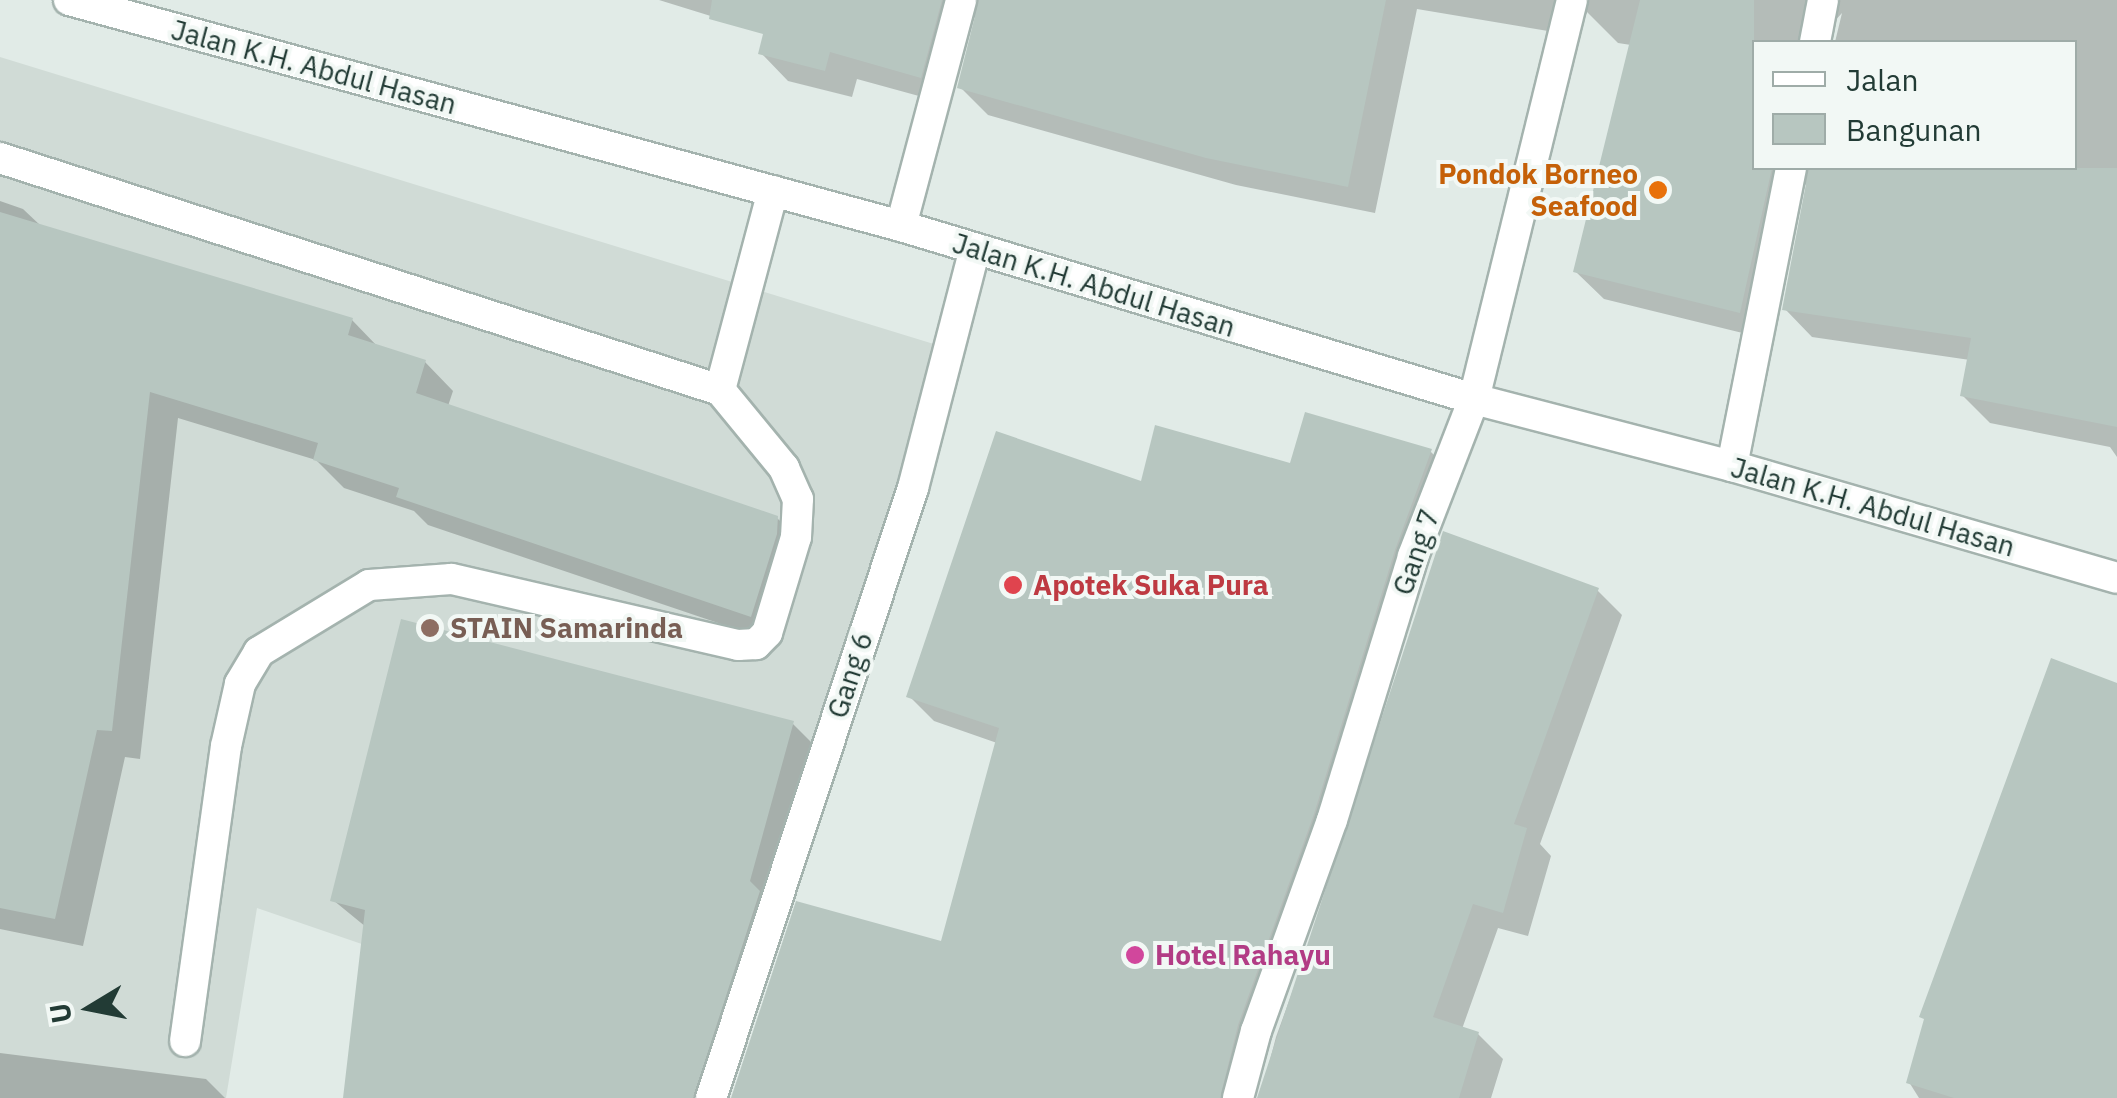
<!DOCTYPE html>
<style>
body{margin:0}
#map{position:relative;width:2117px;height:1098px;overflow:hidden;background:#e1ebe7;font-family:"IBM Plex Sans",sans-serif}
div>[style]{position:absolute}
.built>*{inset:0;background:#d0dbd6}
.shadow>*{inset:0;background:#0003}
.building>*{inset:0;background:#b7c6c0}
.roads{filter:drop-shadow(2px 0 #a4b3ae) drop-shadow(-2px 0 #a4b3ae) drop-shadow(0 2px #a4b3ae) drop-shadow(0 -2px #a4b3ae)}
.service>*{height:30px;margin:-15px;padding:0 15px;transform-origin:15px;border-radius:15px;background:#fff}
.minor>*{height:30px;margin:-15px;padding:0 15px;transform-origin:15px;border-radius:15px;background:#fff}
.tertiary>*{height:30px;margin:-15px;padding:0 15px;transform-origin:15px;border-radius:15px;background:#fff}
.dots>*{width:28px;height:28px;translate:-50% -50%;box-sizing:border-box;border:5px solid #f2f8f5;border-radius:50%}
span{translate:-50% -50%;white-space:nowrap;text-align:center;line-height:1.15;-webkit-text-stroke:8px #f2f8f5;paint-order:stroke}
.street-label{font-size:28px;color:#223b35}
.food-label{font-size:28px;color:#c56008;font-weight:700}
.right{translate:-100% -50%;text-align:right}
.health-label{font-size:28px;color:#be3a42;font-weight:700}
.left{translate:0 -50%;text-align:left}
.education-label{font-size:28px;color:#785e54;font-weight:700}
.hotel-label{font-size:28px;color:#b23c85;font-weight:700}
.legend{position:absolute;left:1752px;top:40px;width:325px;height:130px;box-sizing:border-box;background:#f2f8f5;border:2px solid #9faca8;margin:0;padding:12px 18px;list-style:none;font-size:30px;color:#223b35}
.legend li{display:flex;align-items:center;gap:20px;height:50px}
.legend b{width:50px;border:2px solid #9faca8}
.north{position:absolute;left:40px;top:958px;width:100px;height:100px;-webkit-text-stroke:8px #f2f8f5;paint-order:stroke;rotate:260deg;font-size:28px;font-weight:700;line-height:40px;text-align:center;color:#223b35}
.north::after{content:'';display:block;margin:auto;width:35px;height:45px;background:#223b35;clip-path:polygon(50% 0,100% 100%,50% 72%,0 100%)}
</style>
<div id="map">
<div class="built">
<i style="clip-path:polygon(0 57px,950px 349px,720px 1067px,257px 908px,226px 1098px,0 1098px)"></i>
</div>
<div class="shadow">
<i style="clip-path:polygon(evenodd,659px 0,2117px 0,2117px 457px,2110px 447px,1990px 423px,1963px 396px,1970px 360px,1812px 337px,1785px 309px,1810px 179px,1800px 192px,1767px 339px,1604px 299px,1576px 272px,1631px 45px,1618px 43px,1587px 12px,1578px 36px,1417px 9px,1375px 213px,1236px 185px,988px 115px,960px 87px,979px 13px,970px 22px,948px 104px,857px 79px,852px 97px,788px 81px,761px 53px,766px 33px,659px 0,1842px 13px,1835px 42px,2074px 42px,2074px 168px,1754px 168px,1754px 42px,1828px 42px,1832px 24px,1842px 13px)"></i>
<i style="clip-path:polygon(0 201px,23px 209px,41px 226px,352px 320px,379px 348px,425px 362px,453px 391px,448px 406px,777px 518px,806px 547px,780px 644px,428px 525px,414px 511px,344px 488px,316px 460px,178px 418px,140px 759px,125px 757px,83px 946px,0 929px)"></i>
<i style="clip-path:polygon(1430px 451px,1455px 476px,1262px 1052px,1251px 1098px,733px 1098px,942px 944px,997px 743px,934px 721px,909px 696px,1142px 484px)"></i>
<i style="clip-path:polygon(1597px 590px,1622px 615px,1540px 844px,1551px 856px,1528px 936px,1498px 928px,1462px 1029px,1478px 1034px,1503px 1059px,1491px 1098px,1260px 1098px,1276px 1037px,1352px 827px)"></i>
<i style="clip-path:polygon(2117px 686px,2117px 1098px,1919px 1098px,1909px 1082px)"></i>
<i style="clip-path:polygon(793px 724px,818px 749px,724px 1098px,346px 1098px,366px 927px,333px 900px)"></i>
<i style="clip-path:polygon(0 1053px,206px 1079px,225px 1098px,0 1098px)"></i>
</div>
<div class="building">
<i style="clip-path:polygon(712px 0,942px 0,921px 78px,830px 52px,825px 71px,758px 54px,763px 34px,709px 19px)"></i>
<i style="clip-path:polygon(979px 0,1386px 0,1348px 187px,1206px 158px,957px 88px)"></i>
<i style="clip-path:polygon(1640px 0,1754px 0,1754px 168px,1772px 168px,1740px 313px,1573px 272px)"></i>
<i style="clip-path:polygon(1809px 168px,2117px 168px,2117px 427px,1960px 396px,1971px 338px,1782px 310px)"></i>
<i style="clip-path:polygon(0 212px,353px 318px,348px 335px,426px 360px,416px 393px,778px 516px,777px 534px,751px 617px,396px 497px,399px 488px,313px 460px,318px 443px,150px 392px,112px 731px,97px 730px,55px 919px,0 908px)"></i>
<i style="clip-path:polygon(1305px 412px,1432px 449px,1395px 550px,1314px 814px,1238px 1025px,1220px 1098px,731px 1098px,796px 901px,941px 941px,999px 728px,906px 697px,996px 431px,1141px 481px,1155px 425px,1290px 463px)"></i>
<i style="clip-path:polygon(1443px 531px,1599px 588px,1514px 824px,1527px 828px,1503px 913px,1473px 904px,1433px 1017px,1479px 1032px,1459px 1098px,1257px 1098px)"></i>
<i style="clip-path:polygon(401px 619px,794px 721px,750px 881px,760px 891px,693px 1098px,343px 1098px,365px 910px,330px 901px)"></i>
<i style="clip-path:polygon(2051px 658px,2117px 683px,2117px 1098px,1954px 1098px,1906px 1083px,1924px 1019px,1919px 1017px)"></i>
</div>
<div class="roads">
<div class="service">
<i style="left:0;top:158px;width:756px;rotate:17.86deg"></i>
<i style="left:720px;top:390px;width:101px;rotate:50.6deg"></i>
<i style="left:784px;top:468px;width:34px;rotate:66deg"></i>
<i style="left:798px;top:499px;width:38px;rotate:93deg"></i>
<i style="left:796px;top:537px;width:100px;rotate:106.8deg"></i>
<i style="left:767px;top:633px;width:16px;rotate:135deg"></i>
<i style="left:756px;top:644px;width:18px;rotate:177deg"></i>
<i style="left:738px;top:645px;width:294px;rotate:-167deg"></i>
<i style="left:451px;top:579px;width:82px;rotate:175.8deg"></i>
<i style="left:369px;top:585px;width:129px;rotate:148.7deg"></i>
<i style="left:259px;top:652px;width:37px;rotate:121deg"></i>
<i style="left:240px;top:684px;width:64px;rotate:102.7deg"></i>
<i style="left:226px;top:746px;width:298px;rotate:97.9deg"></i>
<i style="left:720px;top:390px;width:206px;rotate:-75.1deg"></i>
</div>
<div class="minor">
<i style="left:1815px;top:42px;width:43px;rotate:-79.2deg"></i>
<i style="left:901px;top:226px;width:234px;rotate:-75.1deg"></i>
<i style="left:1732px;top:466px;width:304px;rotate:-78.8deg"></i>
<i style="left:711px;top:1098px;width:643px;rotate:-71.68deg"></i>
<i style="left:913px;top:488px;width:247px;rotate:-75.5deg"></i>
<i style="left:1238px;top:1098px;width:69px;rotate:-75deg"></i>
<i style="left:1256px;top:1031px;width:224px;rotate:-70.2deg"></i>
<i style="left:1332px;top:820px;width:276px;rotate:-72.9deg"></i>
<i style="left:1413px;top:556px;width:168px;rotate:-68.8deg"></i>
<i style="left:1474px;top:399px;width:411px;rotate:-76.2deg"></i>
</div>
<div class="tertiary">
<i style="left:69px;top:0;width:862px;rotate:15.2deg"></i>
<i style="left:901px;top:226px;width:599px;rotate:16.8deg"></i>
<i style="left:1474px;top:399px;width:267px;rotate:14.6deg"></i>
<i style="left:1732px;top:466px;width:401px;rotate:16.2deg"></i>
</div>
</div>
<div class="dots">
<i style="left:1658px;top:190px;background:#e8710a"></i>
<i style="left:1013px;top:585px;background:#e0444e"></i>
<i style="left:430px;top:628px;background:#8d6e63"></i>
<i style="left:1135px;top:955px;background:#d1479c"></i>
</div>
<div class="street-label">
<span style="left:314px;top:67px;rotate:15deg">Jalan K.H. Abdul Hasan</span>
<span style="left:1094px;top:285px;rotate:17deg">Jalan K.H. Abdul Hasan</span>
<span style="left:1873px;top:507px;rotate:16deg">Jalan K.H. Abdul Hasan</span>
<span style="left:1416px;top:552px;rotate:-71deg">Gang 7</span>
<span style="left:850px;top:675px;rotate:-72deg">Gang 6</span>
</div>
<div class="food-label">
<span class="right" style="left:1638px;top:190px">Pondok Borneo<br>Seafood</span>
</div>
<div class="health-label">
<span class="left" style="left:1033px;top:585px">Apotek Suka Pura</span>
</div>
<div class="education-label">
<span class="left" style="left:450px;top:628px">STAIN Samarinda</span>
</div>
<div class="hotel-label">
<span class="left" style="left:1155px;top:955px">Hotel Rahayu</span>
</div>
<ul class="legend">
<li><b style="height:12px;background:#fff"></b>Jalan</li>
<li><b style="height:28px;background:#b7c6c0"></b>Bangunan</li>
</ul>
<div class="north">U</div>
</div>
